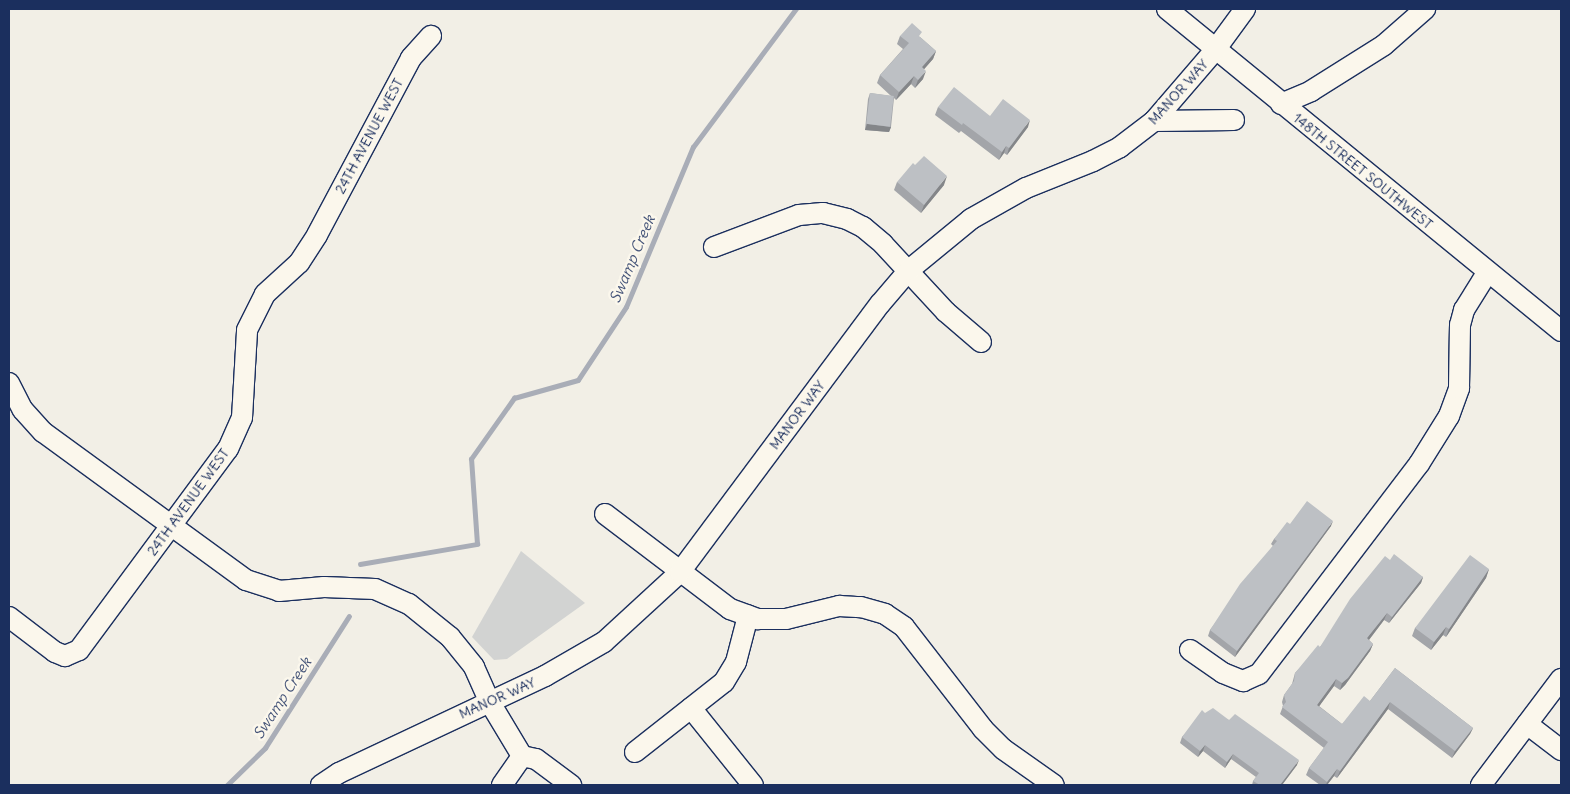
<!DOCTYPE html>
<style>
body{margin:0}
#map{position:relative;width:1570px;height:794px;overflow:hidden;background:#f2efe6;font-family:Delius,sans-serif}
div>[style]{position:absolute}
.green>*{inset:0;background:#d2d3d2}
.stream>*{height:4.5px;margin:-2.25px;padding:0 2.25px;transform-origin:2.25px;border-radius:2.25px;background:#a9adb7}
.roads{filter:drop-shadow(1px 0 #1b2f5e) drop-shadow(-1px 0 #1b2f5e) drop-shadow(0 1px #1b2f5e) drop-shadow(0 -1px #1b2f5e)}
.minor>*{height:20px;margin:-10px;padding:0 10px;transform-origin:10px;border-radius:10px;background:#fbf7ec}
.wall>*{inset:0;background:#a3a5a9}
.shaded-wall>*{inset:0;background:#848689}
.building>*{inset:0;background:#bdc0c4;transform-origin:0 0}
span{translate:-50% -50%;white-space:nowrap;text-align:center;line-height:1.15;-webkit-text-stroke:5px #fbf7ec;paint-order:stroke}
.street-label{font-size:14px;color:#1b2f5e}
.water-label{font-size:15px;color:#465579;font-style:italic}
.frame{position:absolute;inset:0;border:10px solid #1b2f5e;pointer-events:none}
</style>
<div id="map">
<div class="green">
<i style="clip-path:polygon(521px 551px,585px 603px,507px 659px,494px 660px,472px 637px)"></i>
</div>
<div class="stream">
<i style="left:360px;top:564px;width:119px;rotate:-9.7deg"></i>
<i style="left:477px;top:544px;width:85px;rotate:-94deg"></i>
<i style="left:471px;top:459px;width:75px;rotate:-54.8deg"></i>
<i style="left:514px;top:398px;width:66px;rotate:-15.7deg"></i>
<i style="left:578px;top:380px;width:87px;rotate:-56.7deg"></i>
<i style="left:626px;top:307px;width:173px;rotate:-67.3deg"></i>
<i style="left:693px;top:147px;width:172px;rotate:-53.3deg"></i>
<i style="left:227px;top:785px;width:53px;rotate:-44.2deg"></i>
<i style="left:265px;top:748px;width:156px;rotate:-57.5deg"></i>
</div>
<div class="roads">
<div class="minor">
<i style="left:1167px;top:9px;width:509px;rotate:39.26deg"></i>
<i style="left:1281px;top:104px;width:33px;rotate:-23deg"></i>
<i style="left:1311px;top:91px;width:86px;rotate:-32.2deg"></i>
<i style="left:1384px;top:45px;width:55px;rotate:-41.3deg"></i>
<i style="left:1154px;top:121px;width:80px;rotate:-0.7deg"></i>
<i style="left:714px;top:247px;width:91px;rotate:-20.6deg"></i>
<i style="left:799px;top:215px;width:24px;rotate:-5deg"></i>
<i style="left:823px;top:213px;width:25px;rotate:14deg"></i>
<i style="left:847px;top:219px;width:18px;rotate:27deg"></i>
<i style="left:863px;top:227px;width:26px;rotate:40deg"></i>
<i style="left:883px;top:244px;width:93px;rotate:47.2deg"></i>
<i style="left:946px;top:312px;width:46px;rotate:40.6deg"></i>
<i style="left:9px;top:383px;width:30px;rotate:63deg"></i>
<i style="left:23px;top:410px;width:30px;rotate:48deg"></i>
<i style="left:43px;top:432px;width:251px;rotate:36.1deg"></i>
<i style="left:246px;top:580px;width:35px;rotate:18deg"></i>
<i style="left:279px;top:591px;width:45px;rotate:-5.1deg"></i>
<i style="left:324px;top:587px;width:51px;rotate:2.2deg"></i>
<i style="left:375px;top:589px;width:37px;rotate:24deg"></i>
<i style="left:409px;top:604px;width:53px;rotate:38.8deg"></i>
<i style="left:450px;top:637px;width:38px;rotate:51deg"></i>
<i style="left:474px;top:667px;width:37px;rotate:66deg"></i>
<i style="left:489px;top:701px;width:64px;rotate:59deg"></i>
<i style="left:522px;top:756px;width:14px;rotate:12deg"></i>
<i style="left:536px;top:759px;width:44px;rotate:36.6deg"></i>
<i style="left:605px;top:514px;width:157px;rotate:37.2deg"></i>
<i style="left:730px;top:609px;width:30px;rotate:20deg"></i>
<i style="left:758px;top:619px;width:28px"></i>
<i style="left:786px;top:619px;width:55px;rotate:-13.8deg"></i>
<i style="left:839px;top:606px;width:22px;rotate:3deg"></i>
<i style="left:861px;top:607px;width:25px;rotate:16deg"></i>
<i style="left:885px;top:614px;width:23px;rotate:34deg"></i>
<i style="left:904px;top:627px;width:129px;rotate:52.2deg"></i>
<i style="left:983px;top:729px;width:28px;rotate:45deg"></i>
<i style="left:1003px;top:749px;width:62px;rotate:35.2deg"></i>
<i style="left:9px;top:617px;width:58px;rotate:37.3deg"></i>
<i style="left:55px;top:652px;width:11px;rotate:22deg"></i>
<i style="left:65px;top:656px;width:15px;rotate:-23deg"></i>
<i style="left:79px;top:650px;width:250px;rotate:-53.5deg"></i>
<i style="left:228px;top:449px;width:34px;rotate:-66deg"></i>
<i style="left:242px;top:418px;width:88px;rotate:-86.7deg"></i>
<i style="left:247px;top:330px;width:40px;rotate:-63.4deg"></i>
<i style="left:265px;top:294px;width:46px;rotate:-42.4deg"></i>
<i style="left:299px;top:263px;width:33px;rotate:-57deg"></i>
<i style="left:317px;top:235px;width:200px;rotate:-62deg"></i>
<i style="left:411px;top:58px;width:30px;rotate:-48deg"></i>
<i style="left:1190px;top:650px;width:40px;rotate:34.9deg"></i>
<i style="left:1223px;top:673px;width:22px;rotate:22deg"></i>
<i style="left:1243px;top:681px;width:17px;rotate:-24deg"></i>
<i style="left:1259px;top:674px;width:264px;rotate:-52.7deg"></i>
<i style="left:1419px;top:464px;width:57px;rotate:-58deg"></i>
<i style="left:1449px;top:416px;width:30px;rotate:-70deg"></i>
<i style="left:1459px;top:388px;width:63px;rotate:-89.1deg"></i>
<i style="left:1460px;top:325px;width:16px;rotate:-75deg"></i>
<i style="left:1464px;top:310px;width:44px;rotate:-58.1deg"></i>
<i style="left:691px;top:708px;width:99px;rotate:51.2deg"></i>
<i style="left:1527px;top:724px;width:43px;rotate:37.4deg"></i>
<i style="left:635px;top:752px;width:113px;rotate:-38.2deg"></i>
<i style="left:724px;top:682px;width:23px;rotate:-59deg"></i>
<i style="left:736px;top:662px;width:48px;rotate:-75.4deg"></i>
<i style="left:321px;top:785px;width:22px;rotate:-34deg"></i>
<i style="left:339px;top:773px;width:228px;rotate:-25.2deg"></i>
<i style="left:545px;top:676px;width:68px;rotate:-30deg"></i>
<i style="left:604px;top:642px;width:103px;rotate:-42.6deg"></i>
<i style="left:680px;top:572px;width:334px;rotate:-53.3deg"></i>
<i style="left:880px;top:304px;width:45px;rotate:-49.5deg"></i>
<i style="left:909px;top:270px;width:80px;rotate:-39.4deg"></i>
<i style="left:971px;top:219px;width:63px;rotate:-29.4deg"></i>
<i style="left:1026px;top:188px;width:72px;rotate:-21.9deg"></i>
<i style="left:1093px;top:161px;width:30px;rotate:-27deg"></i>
<i style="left:1120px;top:147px;width:43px;rotate:-37.4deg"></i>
<i style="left:1154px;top:121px;width:94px;rotate:-49.3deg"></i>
<i style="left:1215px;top:50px;width:51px;rotate:-53.8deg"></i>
<i style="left:502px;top:785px;width:35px;rotate:-55deg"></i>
<i style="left:1481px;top:785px;width:133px;rotate:-53deg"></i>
</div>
</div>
<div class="wall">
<i style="clip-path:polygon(900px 36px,920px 37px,936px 51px,933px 59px,924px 69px,923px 79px,915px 88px,911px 84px,896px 100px,894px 98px,891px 127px,889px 132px,865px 130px,868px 99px,870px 93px,891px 96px,877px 83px,880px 75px,903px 49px,897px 44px)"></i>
<i style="clip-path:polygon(938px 107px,990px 116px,1028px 127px,1007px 155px,1004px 153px,999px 160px,961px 131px,959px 133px,935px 115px)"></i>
<i style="clip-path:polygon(897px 182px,944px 185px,921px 213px,894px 190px)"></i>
<i style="clip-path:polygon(1290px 524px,1331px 526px,1235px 657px,1208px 636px,1210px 630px,1273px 546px,1271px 544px,1274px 539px)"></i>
<i style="clip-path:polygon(1390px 560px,1423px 577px,1421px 583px,1389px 623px,1384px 620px,1369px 640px,1373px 644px,1370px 651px,1345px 685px,1340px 690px,1334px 686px,1319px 706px,1342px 724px,1370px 701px,1395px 668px,1473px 728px,1470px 734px,1452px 758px,1388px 709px,1337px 778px,1334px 776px,1327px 785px,1320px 785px,1306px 775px,1309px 768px,1324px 748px,1280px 714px,1283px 706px,1282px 702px,1284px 695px,1292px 684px,1295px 673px,1320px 647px)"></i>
<i style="clip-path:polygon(1489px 569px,1486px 578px,1446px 637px,1443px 635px,1431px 650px,1412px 636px,1415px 628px)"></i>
<i style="clip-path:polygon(1205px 713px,1229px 720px,1297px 765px,1282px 785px,1252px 785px,1253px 781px,1256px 777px,1231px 759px,1225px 768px,1203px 751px,1198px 757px,1180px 743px,1182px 737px)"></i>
</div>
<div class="shaded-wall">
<i style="clip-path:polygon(936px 51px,933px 59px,919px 75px,922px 67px)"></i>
<i style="clip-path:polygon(926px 71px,923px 79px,915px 88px,918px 80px)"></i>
<i style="clip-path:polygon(914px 76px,911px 84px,896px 100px,899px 92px)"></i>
<i style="clip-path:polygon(1030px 120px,1028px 127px,1007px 155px,1009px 148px)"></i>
<i style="clip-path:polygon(867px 124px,891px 127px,889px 132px,865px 130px)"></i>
<i style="clip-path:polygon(1006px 146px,1004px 153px,999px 160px,1002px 152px)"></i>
<i style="clip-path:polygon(947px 176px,944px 185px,921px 213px,924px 205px)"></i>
<i style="clip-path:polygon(1333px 521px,1331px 526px,1235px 657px,1237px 651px)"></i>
<i style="clip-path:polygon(1489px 569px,1486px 578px,1446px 637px,1449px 629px)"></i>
<i style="clip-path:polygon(1423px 577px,1421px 583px,1389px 623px,1392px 617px)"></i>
<i style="clip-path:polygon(1387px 613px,1384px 620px,1365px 645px,1367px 638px)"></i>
<i style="clip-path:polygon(1446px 627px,1443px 635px,1431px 650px,1434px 642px)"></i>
<i style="clip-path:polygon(1373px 644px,1370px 651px,1345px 685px,1340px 690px,1342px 683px)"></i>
<i style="clip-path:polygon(1336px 679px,1334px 686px,1315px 712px,1317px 705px)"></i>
<i style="clip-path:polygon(1390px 702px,1388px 709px,1337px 778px,1340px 771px)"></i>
<i style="clip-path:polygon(1473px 728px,1470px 734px,1452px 758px,1455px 751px)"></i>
<i style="clip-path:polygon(1205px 745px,1203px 751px,1198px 757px,1200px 751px)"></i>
<i style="clip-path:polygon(1233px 754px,1231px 759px,1225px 768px,1227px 762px)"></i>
<i style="clip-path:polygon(1299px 760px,1297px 765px,1282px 785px,1280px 785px)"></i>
<i style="clip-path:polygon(1337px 769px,1334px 776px,1327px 785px,1326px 785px,1327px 782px)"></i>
</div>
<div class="building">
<i style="clip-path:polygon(912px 23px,922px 32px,919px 36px,936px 51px,922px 67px,926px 71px,918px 80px,914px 76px,899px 92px,880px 75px,909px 43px,900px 36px)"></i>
<i style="clip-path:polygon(954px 87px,990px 116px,1003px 99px,1030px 120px,1009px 148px,1006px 146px,1002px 152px,963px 123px,962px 125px,938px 107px)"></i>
<i style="left:870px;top:93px;width:24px;height:31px;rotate:7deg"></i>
<i style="clip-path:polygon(924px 156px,947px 176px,924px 205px,897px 182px,913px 163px,915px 165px)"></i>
<i style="clip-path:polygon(1307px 501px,1333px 521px,1237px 651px,1210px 630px,1240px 584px,1277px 541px,1274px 539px,1287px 522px,1290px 524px)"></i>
<i style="clip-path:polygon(1394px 554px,1423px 577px,1392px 617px,1387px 613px,1367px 638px,1373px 644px,1348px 678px,1342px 683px,1336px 679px,1317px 705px,1342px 724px,1364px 696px,1370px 701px,1395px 668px,1473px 728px,1455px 751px,1390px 702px,1340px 771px,1337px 769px,1327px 782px,1309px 768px,1328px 742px,1282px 707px,1286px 702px,1284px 695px,1294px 681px,1295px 673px,1318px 645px,1320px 647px,1350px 599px,1385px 556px,1390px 560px)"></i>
<i style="clip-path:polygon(1470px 555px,1489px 569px,1449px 629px,1446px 627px,1434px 642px,1415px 628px)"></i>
<i style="clip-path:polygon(1213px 708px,1229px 720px,1235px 714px,1299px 760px,1280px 785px,1260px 785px,1253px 781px,1259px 773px,1233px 754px,1227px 762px,1205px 745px,1200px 751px,1182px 737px,1202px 710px,1205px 713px)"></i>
</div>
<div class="street-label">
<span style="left:1178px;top:92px;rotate:-48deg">MANOR WAY</span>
<span style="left:369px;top:136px;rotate:-62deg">24TH AVENUE WEST</span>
<span style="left:1363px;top:171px;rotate:39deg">148TH STREET SOUTHWEST</span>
<span style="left:797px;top:415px;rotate:-53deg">MANOR WAY</span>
<span style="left:188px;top:502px;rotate:-54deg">24TH AVENUE WEST</span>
<span style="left:497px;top:698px;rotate:-24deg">MANOR WAY</span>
</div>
<div class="water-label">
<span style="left:632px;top:259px;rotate:-67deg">Swamp Creek</span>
<span style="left:282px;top:698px;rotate:-57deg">Swamp Creek</span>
</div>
<div class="frame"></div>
</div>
